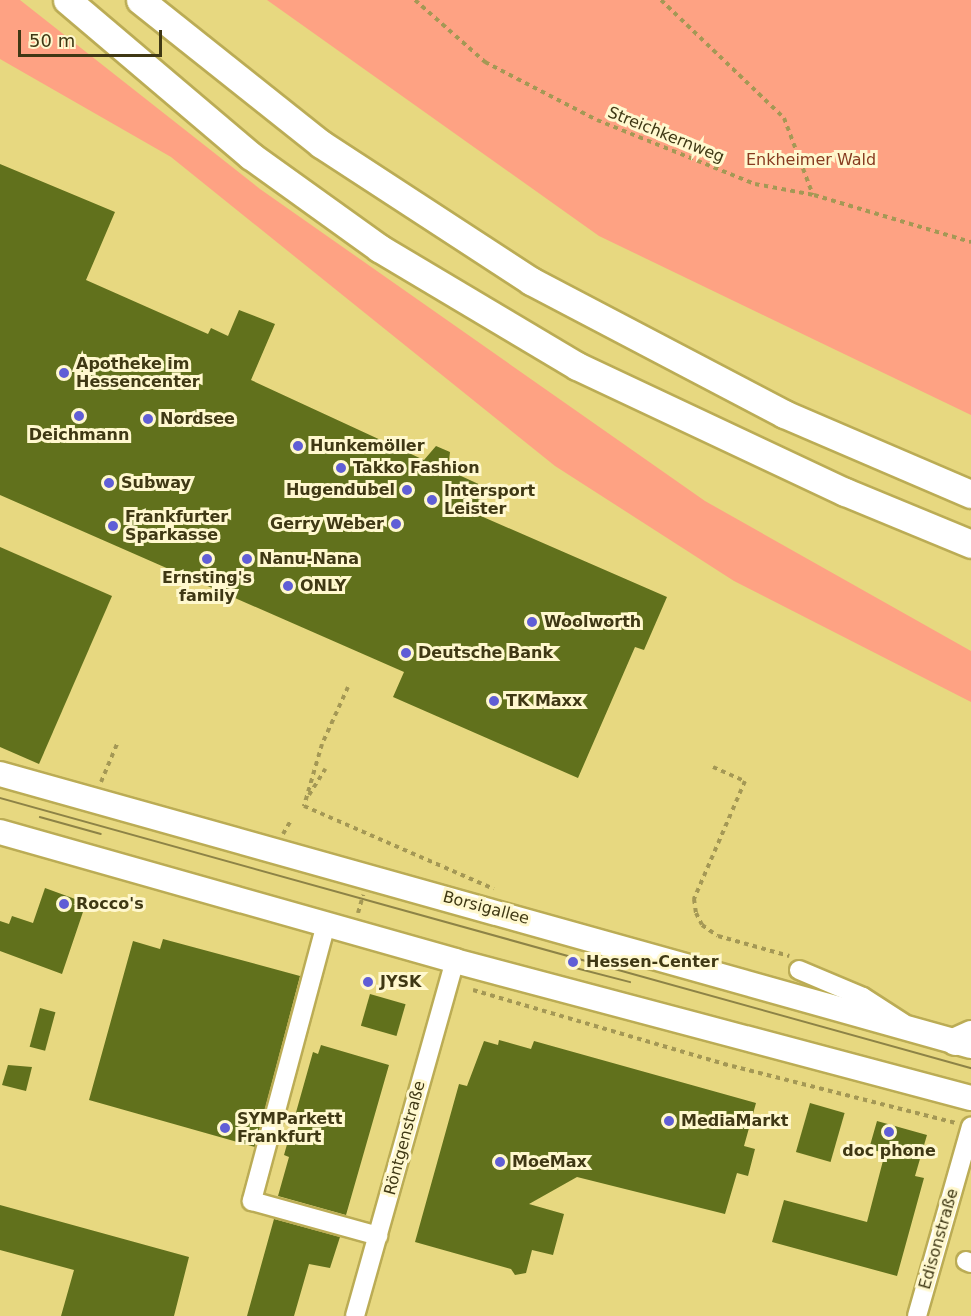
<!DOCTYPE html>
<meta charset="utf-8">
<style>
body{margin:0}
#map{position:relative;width:971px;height:1316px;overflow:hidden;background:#e7d880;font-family:"DejaVu Sans",sans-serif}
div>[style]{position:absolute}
.green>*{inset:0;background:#fea283}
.building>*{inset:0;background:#61711c;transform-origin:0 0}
.path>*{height:4px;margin-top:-2px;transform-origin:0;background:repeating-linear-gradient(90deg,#a49855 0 4.5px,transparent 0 9px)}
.roads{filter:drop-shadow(2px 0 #bbac55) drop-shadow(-2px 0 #bbac55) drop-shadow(0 2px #bbac55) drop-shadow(0 -2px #bbac55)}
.minor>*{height:18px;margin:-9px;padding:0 9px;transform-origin:9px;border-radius:9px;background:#fff}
.major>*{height:24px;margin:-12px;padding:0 12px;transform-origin:12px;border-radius:12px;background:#fff}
.highway>*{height:27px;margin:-13.5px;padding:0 13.5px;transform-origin:13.5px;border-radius:13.5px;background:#fff}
.tram>*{height:1.5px;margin:-0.75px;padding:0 0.75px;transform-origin:0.75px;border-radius:0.75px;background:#8d8346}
.dots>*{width:16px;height:16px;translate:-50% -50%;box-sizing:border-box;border:3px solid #fff8ce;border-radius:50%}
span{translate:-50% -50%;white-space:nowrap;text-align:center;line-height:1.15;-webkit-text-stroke:6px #fff8ce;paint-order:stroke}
.street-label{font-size:16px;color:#3f3814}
.park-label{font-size:16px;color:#873b20}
.poi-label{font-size:16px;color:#3f3814;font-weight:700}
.left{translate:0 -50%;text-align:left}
.right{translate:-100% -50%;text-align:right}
.scale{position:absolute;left:18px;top:30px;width:144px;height:27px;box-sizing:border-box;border:3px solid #3f3814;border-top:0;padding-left:8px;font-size:18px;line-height:21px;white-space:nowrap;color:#3f3814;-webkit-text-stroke:4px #fff8ce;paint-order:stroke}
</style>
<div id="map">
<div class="green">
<i style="clip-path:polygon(0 0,20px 0,260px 189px,705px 501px,971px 651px,971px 702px,734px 581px,555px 466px,171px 157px,0 59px)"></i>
<i style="clip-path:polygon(267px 0,971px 0,971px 415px,599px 236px)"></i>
</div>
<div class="building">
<i style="clip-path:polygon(0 164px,115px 212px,86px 280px,208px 334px,211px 328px,228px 336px,239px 310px,275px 324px,251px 380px,424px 460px,436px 446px,450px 452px,448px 470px,485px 487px,474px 513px,667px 597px,644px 650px,635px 647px,578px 778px,393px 697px,404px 672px,0 495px)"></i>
<i style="clip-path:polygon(0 547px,112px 596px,39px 764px,0 747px)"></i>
<i style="clip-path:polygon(45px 888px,86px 903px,62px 974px,0 951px,0 921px,9px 924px,12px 916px,33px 923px)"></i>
<i style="clip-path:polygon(163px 939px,300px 976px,255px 1147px,89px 1100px,133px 941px,160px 949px)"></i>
<i style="left:370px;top:994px;width:37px;height:33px;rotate:16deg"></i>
<i style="left:40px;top:1008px;width:16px;height:40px;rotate:15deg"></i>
<i style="clip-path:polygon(499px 1040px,531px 1049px,534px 1041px,756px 1103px,744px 1146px,755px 1149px,748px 1176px,737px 1173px,725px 1214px,577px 1177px,529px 1204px,564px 1214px,553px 1255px,532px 1250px,526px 1273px,515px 1275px,511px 1269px,415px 1242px,459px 1084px,467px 1086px,484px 1041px,498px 1045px)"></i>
<i style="clip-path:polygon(321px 1045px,389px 1065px,346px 1215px,278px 1196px,289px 1157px,284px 1155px,313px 1052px,318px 1054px)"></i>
<i style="clip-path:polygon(8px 1065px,32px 1067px,26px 1091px,2px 1085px)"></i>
<i style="left:810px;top:1103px;width:36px;height:51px;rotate:16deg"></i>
<i style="clip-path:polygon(877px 1121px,927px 1135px,915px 1176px,924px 1178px,897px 1276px,772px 1242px,784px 1200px,867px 1222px,885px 1153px,869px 1149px)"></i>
<i style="clip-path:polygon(0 1205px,189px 1257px,174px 1316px,61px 1316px,74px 1270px,0 1250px)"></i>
<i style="clip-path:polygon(274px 1219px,340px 1237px,330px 1268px,309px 1264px,294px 1316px,247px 1316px)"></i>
</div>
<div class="path">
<i style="left:415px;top:0;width:94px;rotate:41.5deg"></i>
<i style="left:485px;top:62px;width:126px;rotate:27.4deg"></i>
<i style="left:597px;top:120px;width:170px;rotate:22.1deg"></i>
<i style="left:755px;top:184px;width:60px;rotate:10.6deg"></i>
<i style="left:814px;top:195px;width:164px;rotate:16.7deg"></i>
<i style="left:661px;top:0;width:170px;rotate:43.8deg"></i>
<i style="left:784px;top:118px;width:82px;rotate:69.4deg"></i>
<i style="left:348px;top:687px;width:63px;rotate:114.5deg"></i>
<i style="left:322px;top:744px;width:65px;rotate:106.2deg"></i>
<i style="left:304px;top:806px;width:207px;rotate:23.6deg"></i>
<i style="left:713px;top:767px;width:35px;rotate:24deg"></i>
<i style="left:745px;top:781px;width:129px;rotate:113.4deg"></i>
<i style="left:694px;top:899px;width:14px;rotate:82deg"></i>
<i style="left:696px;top:913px;width:13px;rotate:63deg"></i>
<i style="left:702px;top:925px;width:19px;rotate:35deg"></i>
<i style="left:718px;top:936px;width:74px;rotate:15.7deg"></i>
<i style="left:101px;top:782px;width:41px;rotate:-67.2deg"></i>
<i style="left:309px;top:795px;width:31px;rotate:-58deg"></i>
<i style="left:283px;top:834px;width:16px;rotate:-60deg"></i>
<i style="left:358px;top:913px;width:19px;rotate:-74deg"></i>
<i style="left:473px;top:990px;width:270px;rotate:16.4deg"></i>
<i style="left:732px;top:1066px;width:230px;rotate:14.3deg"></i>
</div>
<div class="roads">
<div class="minor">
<i style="left:326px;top:924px;width:287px;rotate:105deg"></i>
<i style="left:252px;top:1201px;width:131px;rotate:15.5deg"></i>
<i style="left:799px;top:970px;width:69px;rotate:22.9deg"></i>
<i style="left:863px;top:997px;width:48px;rotate:33deg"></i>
<i style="left:966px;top:1261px;width:5px;rotate:22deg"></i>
<i style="left:355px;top:1316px;width:369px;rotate:-74.3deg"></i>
<i style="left:917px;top:1316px;width:197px;rotate:-74.1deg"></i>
</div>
<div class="major">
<i style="left:0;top:774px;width:1008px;rotate:15.65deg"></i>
<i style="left:0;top:832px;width:473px;rotate:15.8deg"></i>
<i style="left:455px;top:961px;width:534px;rotate:14.87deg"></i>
</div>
<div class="highway">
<i style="left:67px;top:0;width:241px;rotate:40.3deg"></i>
<i style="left:251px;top:156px;width:158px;rotate:35.7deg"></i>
<i style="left:379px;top:248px;width:230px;rotate:30.8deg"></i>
<i style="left:577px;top:366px;width:296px;rotate:25.2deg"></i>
<i style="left:845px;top:492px;width:136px;rotate:22.4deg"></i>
<i style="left:140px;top:0;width:231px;rotate:38.5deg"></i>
<i style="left:321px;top:144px;width:251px;rotate:33.1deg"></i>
<i style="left:531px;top:281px;width:286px;rotate:27.7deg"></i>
<i style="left:784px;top:414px;width:203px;rotate:23.2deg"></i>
<i style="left:955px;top:1041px;width:17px;rotate:-24deg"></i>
</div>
</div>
<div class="tram">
<i style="left:0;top:798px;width:1008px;rotate:15.54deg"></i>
<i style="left:40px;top:817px;width:63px;rotate:15.6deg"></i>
<i style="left:572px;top:967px;width:60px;rotate:14.5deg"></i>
</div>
<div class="dots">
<i style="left:64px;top:373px;background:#605ed6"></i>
<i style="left:79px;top:416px;background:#605ed6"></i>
<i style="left:148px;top:419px;background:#605ed6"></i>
<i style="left:298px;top:446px;background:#605ed6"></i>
<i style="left:341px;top:468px;background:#605ed6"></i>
<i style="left:109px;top:483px;background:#605ed6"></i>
<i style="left:407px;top:490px;background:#605ed6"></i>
<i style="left:432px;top:500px;background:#605ed6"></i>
<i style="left:396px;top:524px;background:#605ed6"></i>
<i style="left:113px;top:526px;background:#605ed6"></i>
<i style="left:207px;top:559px;background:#605ed6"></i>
<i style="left:247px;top:559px;background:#605ed6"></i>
<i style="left:288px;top:586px;background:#605ed6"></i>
<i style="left:532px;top:622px;background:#605ed6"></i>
<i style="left:406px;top:653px;background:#605ed6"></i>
<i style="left:494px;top:701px;background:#605ed6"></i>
<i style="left:64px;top:904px;background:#605ed6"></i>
<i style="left:573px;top:962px;background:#605ed6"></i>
<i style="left:368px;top:982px;background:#605ed6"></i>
<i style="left:669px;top:1121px;background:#605ed6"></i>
<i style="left:225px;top:1128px;background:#605ed6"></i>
<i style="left:889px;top:1132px;background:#605ed6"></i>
<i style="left:500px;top:1162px;background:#605ed6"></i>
</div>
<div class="street-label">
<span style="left:666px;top:135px;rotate:22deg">Streichkernweg</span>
<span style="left:486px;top:908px;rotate:15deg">Borsigallee</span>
<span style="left:405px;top:1138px;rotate:-75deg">Röntgenstraße</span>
<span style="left:939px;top:1239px;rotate:-74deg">Edisonstraße</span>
</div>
<div class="park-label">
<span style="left:811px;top:160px">Enkheimer Wald</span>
</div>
<div class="poi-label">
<span class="left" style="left:76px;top:373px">Apotheke im<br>Hessencenter</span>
<span class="left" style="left:160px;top:419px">Nordsee</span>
<span style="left:79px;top:435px">Deichmann</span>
<span class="left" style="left:310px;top:446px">Hunkemöller</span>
<span class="left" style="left:353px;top:468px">Takko Fashion</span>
<span class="left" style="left:121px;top:483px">Subway</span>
<span class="right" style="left:395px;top:490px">Hugendubel</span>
<span class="left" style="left:444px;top:500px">Intersport<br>Leister</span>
<span class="left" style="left:125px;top:526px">Frankfurter<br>Sparkasse</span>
<span class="right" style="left:384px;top:524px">Gerry Weber</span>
<span class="left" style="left:259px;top:559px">Nanu-Nana</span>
<span style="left:207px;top:587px">Ernsting's<br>family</span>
<span class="left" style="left:300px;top:586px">ONLY</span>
<span class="left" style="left:544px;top:622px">Woolworth</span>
<span class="left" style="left:418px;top:653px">Deutsche Bank</span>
<span class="left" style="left:506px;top:701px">TK Maxx</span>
<span class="left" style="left:76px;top:904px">Rocco's</span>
<span class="left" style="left:586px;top:962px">Hessen-Center</span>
<span class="left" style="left:380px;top:982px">JYSK</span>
<span class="left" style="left:237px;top:1128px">SYMParkett<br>Frankfurt</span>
<span class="left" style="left:681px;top:1121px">MediaMarkt</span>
<span style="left:889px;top:1151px">doc phone</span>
<span class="left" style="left:512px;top:1162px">MoeMax</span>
</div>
<div class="scale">50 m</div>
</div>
